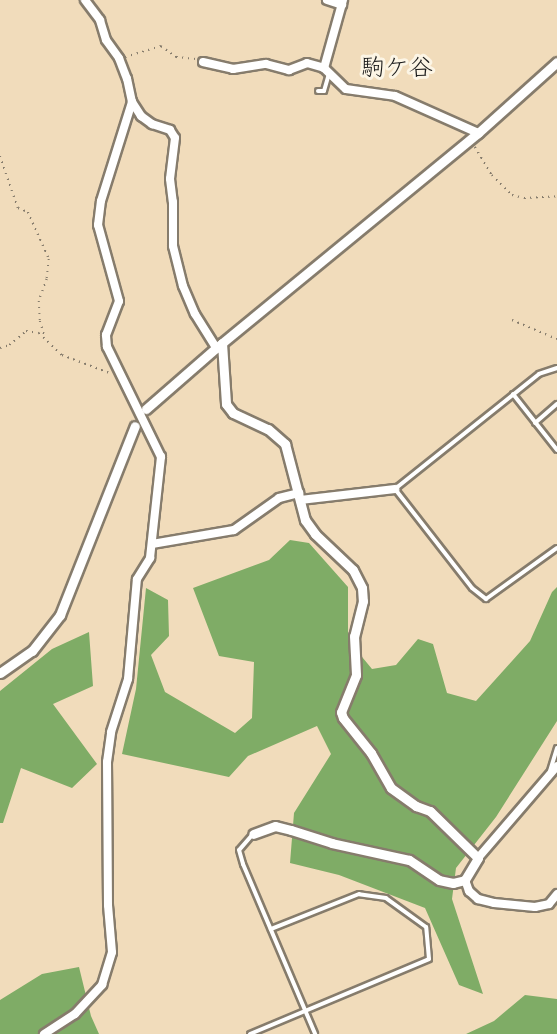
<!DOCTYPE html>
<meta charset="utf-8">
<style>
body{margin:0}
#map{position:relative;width:557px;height:1034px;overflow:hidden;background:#f1dcbb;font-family:"Patrick Hand","Klee One",sans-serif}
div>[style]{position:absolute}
.forest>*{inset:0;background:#7fac66}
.path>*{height:1.5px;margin-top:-0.75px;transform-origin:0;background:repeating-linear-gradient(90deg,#867c6c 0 1.5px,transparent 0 6px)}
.roads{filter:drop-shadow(2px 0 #867c6c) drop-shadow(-2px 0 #867c6c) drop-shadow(0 2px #867c6c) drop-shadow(0 -2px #867c6c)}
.service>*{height:4px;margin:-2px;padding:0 2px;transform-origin:2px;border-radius:2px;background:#fff}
.minor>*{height:8px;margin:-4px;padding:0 4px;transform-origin:4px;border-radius:4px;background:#fff}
.tertiary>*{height:9px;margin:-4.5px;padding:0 4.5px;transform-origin:4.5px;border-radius:4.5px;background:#fff}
span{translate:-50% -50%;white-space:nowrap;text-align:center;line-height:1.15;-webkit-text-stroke:6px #fcf5e5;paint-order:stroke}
.neighbourhood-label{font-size:24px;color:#1c1c1c}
</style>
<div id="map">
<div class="forest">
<i style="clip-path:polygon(290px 540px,309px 543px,348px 587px,348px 640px,372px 669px,396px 665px,418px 639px,433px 644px,447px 693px,476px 701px,530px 641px,552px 592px,557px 587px,557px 721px,496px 817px,456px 868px,452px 899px,483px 994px,459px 985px,425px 908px,339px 875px,290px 863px,294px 813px,331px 754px,317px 726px,248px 756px,229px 777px,122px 754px,136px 689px,146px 588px,168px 600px,169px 636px,151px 655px,165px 692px,235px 733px,252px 718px,254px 662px,219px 656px,193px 588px,269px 560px)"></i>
<i style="clip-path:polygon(89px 632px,93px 686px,53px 704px,97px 764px,72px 788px,21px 768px,3px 823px,0 823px,0 691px,52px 649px)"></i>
<i style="clip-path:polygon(79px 967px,91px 1016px,99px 1034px,0 1034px,0 1000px,42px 974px)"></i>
<i style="clip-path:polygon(525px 995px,557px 999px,557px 1034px,466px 1034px,494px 1021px)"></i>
</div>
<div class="path">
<i style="left:125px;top:57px;width:38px;rotate:-17deg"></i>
<i style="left:161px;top:46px;width:19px;rotate:36deg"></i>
<i style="left:176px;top:57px;width:20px;rotate:6deg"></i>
<i style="left:475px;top:147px;width:33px;rotate:59deg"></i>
<i style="left:492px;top:175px;width:28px;rotate:45deg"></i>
<i style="left:512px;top:195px;width:12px;rotate:14deg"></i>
<i style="left:524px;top:198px;width:33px;rotate:-3deg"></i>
<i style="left:0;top:156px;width:55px;rotate:70.9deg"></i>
<i style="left:18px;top:208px;width:11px;rotate:22deg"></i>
<i style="left:28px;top:212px;width:51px;rotate:65.9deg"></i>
<i style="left:49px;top:259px;width:20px;rotate:96deg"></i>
<i style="left:47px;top:279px;width:23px;rotate:110deg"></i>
<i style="left:39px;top:301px;width:20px;rotate:87deg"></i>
<i style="left:40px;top:321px;width:17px;rotate:73deg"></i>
<i style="left:512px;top:320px;width:49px;rotate:22.9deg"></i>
<i style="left:0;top:348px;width:9px;rotate:-18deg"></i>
<i style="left:9px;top:345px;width:22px;rotate:-39deg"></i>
<i style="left:26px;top:331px;width:13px;rotate:9deg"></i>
<i style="left:39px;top:333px;width:32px;rotate:44deg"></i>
<i style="left:62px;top:355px;width:53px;rotate:20.8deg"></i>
</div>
<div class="roads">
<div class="service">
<i style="left:318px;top:91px;width:6px"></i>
<i style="left:324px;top:91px;width:18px;rotate:-74deg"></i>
<i style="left:557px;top:368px;width:19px;rotate:162deg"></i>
<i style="left:539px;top:374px;width:184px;rotate:141.4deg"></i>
<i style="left:395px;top:489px;width:125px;rotate:52.1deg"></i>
<i style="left:472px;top:588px;width:18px;rotate:38deg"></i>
<i style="left:486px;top:599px;width:87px;rotate:-35.7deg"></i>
<i style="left:513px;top:394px;width:71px;rotate:51.8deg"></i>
<i style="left:535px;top:423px;width:29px;rotate:-41deg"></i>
<i style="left:550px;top:771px;width:24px;rotate:-73deg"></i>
<i style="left:253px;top:834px;width:21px;rotate:131deg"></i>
<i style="left:239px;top:850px;width:15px;rotate:74deg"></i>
<i style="left:243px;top:864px;width:185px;rotate:67deg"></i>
<i style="left:250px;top:1034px;width:194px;rotate:-22.7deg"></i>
<i style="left:429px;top:959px;width:32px;rotate:-95deg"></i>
<i style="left:426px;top:927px;width:49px;rotate:-144.1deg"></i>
<i style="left:386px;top:898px;width:27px;rotate:-172deg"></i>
<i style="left:359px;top:894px;width:95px;rotate:158.3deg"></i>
</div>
<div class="minor">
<i style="left:327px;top:0;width:16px;rotate:18deg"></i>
<i style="left:203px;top:62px;width:31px;rotate:13deg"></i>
<i style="left:233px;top:69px;width:33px;rotate:-9deg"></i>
<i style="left:266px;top:64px;width:24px;rotate:15deg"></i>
<i style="left:289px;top:70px;width:19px;rotate:-21deg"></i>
<i style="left:307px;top:63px;width:18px;rotate:16deg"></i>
<i style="left:324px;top:68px;width:30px;rotate:44deg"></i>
<i style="left:346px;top:89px;width:49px;rotate:8.1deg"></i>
<i style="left:395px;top:96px;width:91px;rotate:24deg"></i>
<i style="left:324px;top:68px;width:71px;rotate:-74.4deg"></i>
<i style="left:132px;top:102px;width:17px;rotate:57deg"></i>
<i style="left:141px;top:116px;width:14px;rotate:36deg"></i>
<i style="left:152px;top:124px;width:19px;rotate:18deg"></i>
<i style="left:170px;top:130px;width:9px;rotate:58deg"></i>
<i style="left:175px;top:138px;width:41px;rotate:97deg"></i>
<i style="left:170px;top:179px;width:23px;rotate:83deg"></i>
<i style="left:173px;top:202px;width:44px;rotate:90deg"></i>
<i style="left:173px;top:246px;width:41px;rotate:76deg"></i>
<i style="left:183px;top:286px;width:30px;rotate:67deg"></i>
<i style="left:195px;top:314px;width:40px;rotate:58deg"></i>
<i style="left:300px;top:500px;width:96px;rotate:-6.6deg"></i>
<i style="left:152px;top:544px;width:83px;rotate:-9.7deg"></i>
<i style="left:234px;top:530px;width:55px;rotate:-35.4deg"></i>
<i style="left:279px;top:498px;width:21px;rotate:-14deg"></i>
<i style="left:478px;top:858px;width:121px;rotate:-49.3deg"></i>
<i style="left:465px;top:880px;width:12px;rotate:70deg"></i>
<i style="left:469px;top:891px;width:12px;rotate:42deg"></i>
<i style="left:478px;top:899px;width:16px;rotate:14deg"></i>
<i style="left:494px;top:903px;width:41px;rotate:5.6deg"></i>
<i style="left:535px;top:907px;width:14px;rotate:-12deg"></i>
<i style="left:549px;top:904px;width:13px;rotate:-51deg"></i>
<i style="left:44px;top:1034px;width:37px;rotate:-33deg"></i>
<i style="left:75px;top:1014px;width:40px;rotate:-47deg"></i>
<i style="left:102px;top:985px;width:34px;rotate:-73deg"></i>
<i style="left:112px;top:952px;width:47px;rotate:-94.9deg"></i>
<i style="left:108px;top:905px;width:143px;rotate:-90.4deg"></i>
<i style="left:107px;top:762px;width:30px;rotate:-82deg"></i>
<i style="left:111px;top:732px;width:56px;rotate:-72.2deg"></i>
<i style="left:128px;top:679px;width:100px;rotate:-84.9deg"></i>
<i style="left:137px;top:579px;width:25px;rotate:-58deg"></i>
<i style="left:150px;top:558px;width:102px;rotate:-83.8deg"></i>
<i style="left:161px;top:457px;width:123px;rotate:-116.1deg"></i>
<i style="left:107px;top:347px;width:12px;rotate:-95deg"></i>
<i style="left:106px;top:335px;width:36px;rotate:-69deg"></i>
<i style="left:119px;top:301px;width:79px;rotate:-105.4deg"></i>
<i style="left:98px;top:225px;width:24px;rotate:-83deg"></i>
<i style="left:101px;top:201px;width:104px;rotate:-72.6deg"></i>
<i style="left:132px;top:102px;width:24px;rotate:-102deg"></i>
<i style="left:127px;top:79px;width:22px;rotate:-111deg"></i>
<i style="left:119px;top:58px;width:22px;rotate:-126deg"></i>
<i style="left:106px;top:40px;width:21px;rotate:-107deg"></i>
<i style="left:100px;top:20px;width:25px;rotate:-127deg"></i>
</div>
<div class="tertiary">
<i style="left:222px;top:343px;width:61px;rotate:86.2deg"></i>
<i style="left:226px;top:404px;width:11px;rotate:52deg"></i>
<i style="left:233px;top:413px;width:38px;rotate:25deg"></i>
<i style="left:268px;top:429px;width:23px;rotate:41deg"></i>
<i style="left:285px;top:444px;width:79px;rotate:75.3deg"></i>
<i style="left:305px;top:520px;width:17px;rotate:54deg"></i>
<i style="left:315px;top:534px;width:52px;rotate:43.5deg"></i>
<i style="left:353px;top:570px;width:20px;rotate:63deg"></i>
<i style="left:362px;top:588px;width:13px;rotate:86deg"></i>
<i style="left:363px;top:601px;width:36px;rotate:104deg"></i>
<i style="left:354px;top:636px;width:39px;rotate:87deg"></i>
<i style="left:356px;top:675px;width:40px;rotate:112deg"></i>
<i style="left:341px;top:712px;width:6px;rotate:72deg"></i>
<i style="left:343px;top:718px;width:45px;rotate:51.3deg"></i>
<i style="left:371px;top:753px;width:40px;rotate:60.3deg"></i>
<i style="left:391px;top:788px;width:31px;rotate:36deg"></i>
<i style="left:416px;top:806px;width:15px;rotate:20deg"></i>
<i style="left:430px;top:811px;width:67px;rotate:44.4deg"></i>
<i style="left:478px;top:858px;width:26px;rotate:121deg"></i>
<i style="left:465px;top:880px;width:12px;rotate:166deg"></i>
<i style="left:453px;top:883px;width:14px;rotate:-168deg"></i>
<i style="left:439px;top:880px;width:36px;rotate:-146deg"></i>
<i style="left:409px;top:860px;width:79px;rotate:-167.6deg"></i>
<i style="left:332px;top:843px;width:43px;rotate:-162.4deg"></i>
<i style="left:291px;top:830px;width:16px;rotate:-166deg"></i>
<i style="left:275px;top:826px;width:23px;rotate:160deg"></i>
<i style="left:146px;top:409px;width:93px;rotate:-41.1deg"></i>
<i style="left:216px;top:348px;width:339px;rotate:-39.4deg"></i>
<i style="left:478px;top:133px;width:106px;rotate:-41.9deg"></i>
<i style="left:0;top:673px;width:39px;rotate:-35deg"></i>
<i style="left:32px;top:651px;width:46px;rotate:-52.1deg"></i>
<i style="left:60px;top:615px;width:203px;rotate:-68.4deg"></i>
</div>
</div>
<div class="neighbourhood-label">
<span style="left:397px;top:67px">駒ケ谷</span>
</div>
</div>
